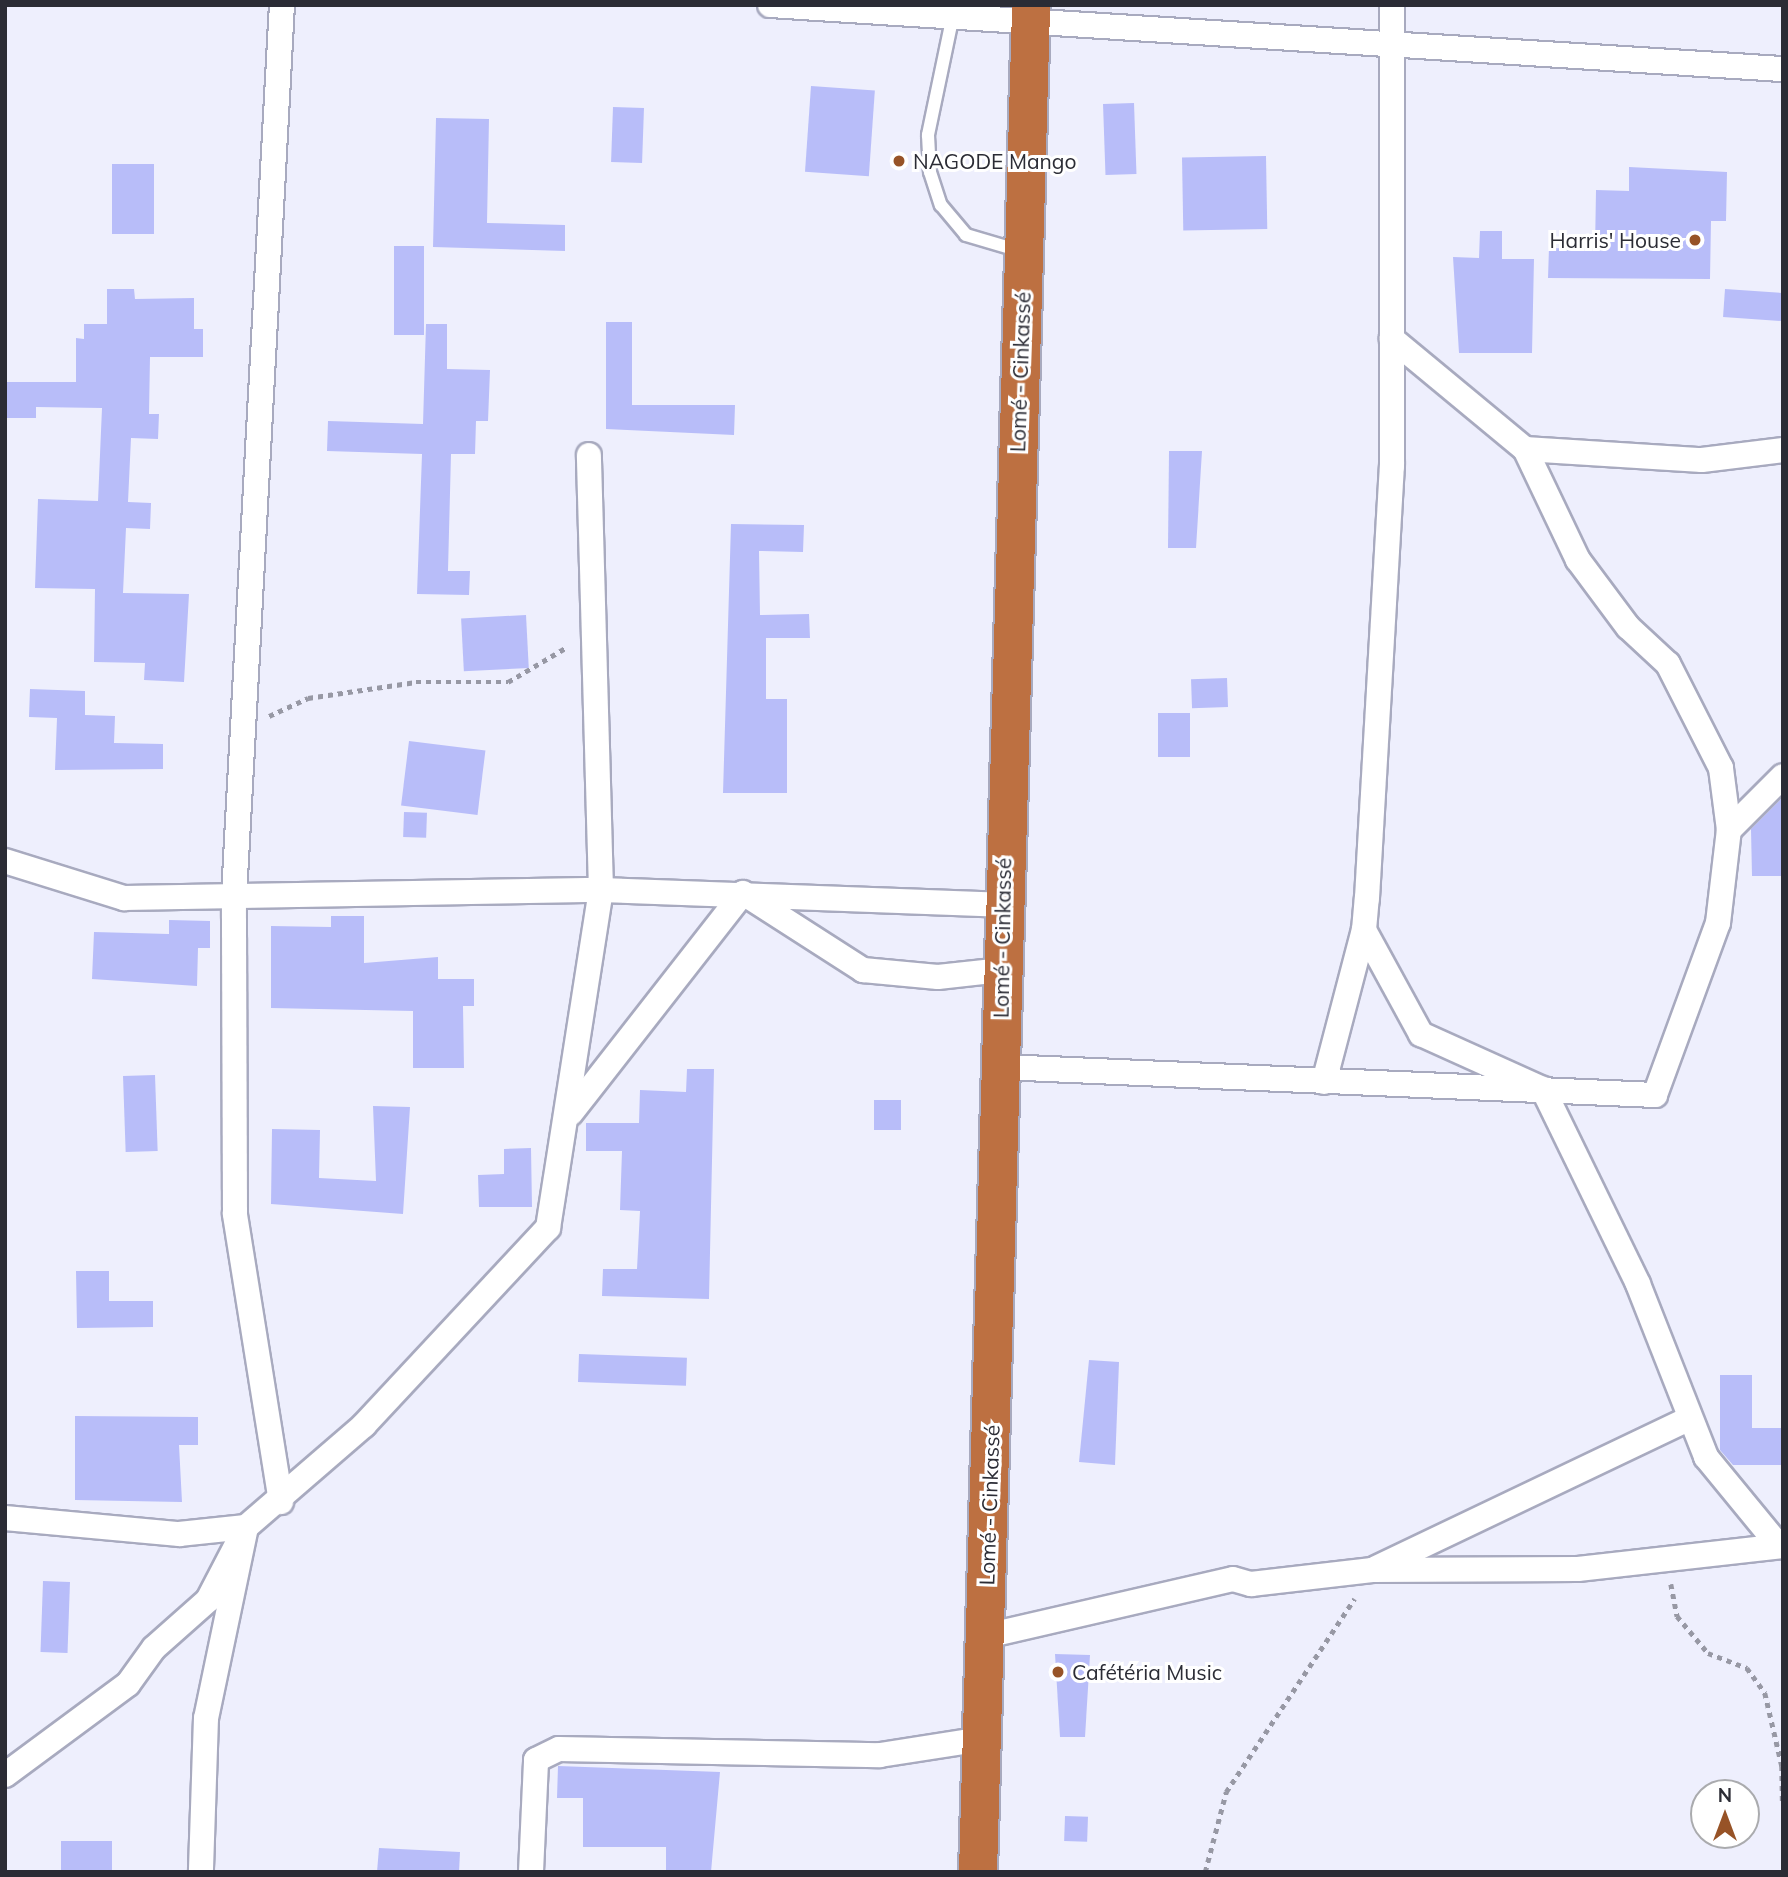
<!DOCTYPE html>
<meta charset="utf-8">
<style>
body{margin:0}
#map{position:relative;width:1788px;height:1877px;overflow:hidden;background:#eeeffd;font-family:Mulish,sans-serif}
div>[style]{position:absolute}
.building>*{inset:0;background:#b8bdf9;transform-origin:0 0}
.path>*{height:4.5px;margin-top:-2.25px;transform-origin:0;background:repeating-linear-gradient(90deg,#9798a4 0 5px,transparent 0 10px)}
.roads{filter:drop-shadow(2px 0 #a8aabf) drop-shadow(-2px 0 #a8aabf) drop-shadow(0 2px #a8aabf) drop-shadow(0 -2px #a8aabf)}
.lane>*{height:12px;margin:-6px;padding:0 6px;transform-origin:6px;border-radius:6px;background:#fff}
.street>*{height:24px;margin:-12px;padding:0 12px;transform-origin:12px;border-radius:12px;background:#fff}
.highway>*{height:38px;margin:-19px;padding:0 19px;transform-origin:19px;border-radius:19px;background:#bd7041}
.dots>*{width:19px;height:19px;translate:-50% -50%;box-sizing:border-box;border:4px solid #fff;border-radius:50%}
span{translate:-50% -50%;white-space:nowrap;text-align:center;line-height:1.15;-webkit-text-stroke:6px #fff;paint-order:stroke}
.poi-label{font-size:21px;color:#2b2c35}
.left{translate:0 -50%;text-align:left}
.right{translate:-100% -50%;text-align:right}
.street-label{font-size:21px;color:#2b2c35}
.frame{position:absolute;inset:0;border:7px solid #2b2c35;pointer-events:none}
.north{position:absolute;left:1690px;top:1779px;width:70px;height:70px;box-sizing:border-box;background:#fff;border:2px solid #aaabae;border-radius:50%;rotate:0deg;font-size:19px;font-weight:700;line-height:28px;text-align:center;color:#2b2c35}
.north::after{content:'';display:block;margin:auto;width:24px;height:32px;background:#975327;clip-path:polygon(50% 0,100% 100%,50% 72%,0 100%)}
</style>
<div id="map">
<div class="building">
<i style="left:811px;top:86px;width:64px;height:86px;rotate:4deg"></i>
<i style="left:1134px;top:103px;width:71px;height:31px;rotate:88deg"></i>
<i style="left:613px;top:107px;width:31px;height:55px;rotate:2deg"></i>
<i style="clip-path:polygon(436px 118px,489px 119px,487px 223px,565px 225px,565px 251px,433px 247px)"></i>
<i style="left:1266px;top:156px;width:73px;height:84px;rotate:89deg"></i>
<i style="left:112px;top:164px;width:42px;height:70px"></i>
<i style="clip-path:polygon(1629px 167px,1727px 172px,1726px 221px,1711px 221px,1710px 279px,1548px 278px,1549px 248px,1595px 249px,1596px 190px,1629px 191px)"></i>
<i style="clip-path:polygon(1480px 231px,1502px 231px,1502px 259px,1534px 259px,1532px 353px,1459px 353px,1453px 257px,1479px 258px)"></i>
<i style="left:394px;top:246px;width:30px;height:89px"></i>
<i style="clip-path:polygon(107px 289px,134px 289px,135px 299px,194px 298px,194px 329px,203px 329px,203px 357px,150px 357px,149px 414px,159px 414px,158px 439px,131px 438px,128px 502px,151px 503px,150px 529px,126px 528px,123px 593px,189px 594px,184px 682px,144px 680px,145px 663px,94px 662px,95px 589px,35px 588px,38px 499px,98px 501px,102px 408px,36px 407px,36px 418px,5px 418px,5px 382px,76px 382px,76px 338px,84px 339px,84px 324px,107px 324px)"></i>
<i style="left:1725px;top:289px;width:58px;height:28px;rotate:4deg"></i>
<i style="clip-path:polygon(606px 322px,632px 322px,632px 405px,735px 405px,734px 435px,606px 429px)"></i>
<i style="clip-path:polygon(426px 324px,447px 324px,447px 369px,490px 370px,488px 421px,476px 421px,475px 454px,451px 454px,448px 571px,470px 571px,469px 595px,417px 594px,422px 454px,327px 451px,328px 421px,423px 424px)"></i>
<i style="clip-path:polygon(1169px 451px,1202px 451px,1196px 548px,1168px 548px)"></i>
<i style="clip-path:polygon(731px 524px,804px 525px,803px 552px,759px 551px,760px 615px,809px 614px,810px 638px,766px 638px,766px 699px,787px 699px,787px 793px,723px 793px)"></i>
<i style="left:526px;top:615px;width:53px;height:65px;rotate:87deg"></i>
<i style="left:1227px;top:678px;width:29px;height:36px;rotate:88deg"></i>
<i style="clip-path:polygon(30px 689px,85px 691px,85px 715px,115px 716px,114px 743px,163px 744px,163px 769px,55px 770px,57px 718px,29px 717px)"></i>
<i style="left:1158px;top:713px;width:32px;height:44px"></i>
<i style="left:409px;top:741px;width:77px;height:65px;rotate:7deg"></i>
<i style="clip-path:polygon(1783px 797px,1783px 876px,1752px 876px,1751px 829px)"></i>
<i style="left:404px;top:812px;width:23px;height:25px;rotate:2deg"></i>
<i style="clip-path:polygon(331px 916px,364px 916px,364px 963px,438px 957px,438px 979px,474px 979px,474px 1006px,463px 1006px,464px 1068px,413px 1068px,413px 1011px,271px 1008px,271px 926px,331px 927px)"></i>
<i style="clip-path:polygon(169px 920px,210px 921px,210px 948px,198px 948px,197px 986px,92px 979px,94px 932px,169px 934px)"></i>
<i style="clip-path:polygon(687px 1069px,714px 1069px,709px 1299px,602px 1296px,603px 1269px,637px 1269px,640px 1211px,620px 1210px,622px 1151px,586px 1151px,586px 1123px,639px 1123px,640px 1090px,686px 1092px)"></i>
<i style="left:155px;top:1075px;width:76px;height:32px;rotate:88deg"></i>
<i style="left:874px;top:1100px;width:27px;height:30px"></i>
<i style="clip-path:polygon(373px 1106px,410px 1107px,403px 1214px,271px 1204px,272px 1129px,320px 1130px,319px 1178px,376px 1181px)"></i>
<i style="clip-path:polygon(531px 1148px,532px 1207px,479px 1207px,478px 1175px,504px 1174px,504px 1149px)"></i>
<i style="clip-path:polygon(76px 1271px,109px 1271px,109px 1301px,153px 1301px,153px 1327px,77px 1328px)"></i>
<i style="left:579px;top:1354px;width:108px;height:28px;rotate:2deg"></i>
<i style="clip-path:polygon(1089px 1360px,1119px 1362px,1115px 1465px,1079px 1462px)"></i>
<i style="clip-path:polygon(1720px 1375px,1752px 1375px,1752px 1428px,1783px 1428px,1783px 1465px,1733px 1465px,1720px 1450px)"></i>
<i style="clip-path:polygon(75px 1416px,198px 1417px,198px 1445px,179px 1445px,182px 1502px,75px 1500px)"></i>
<i style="left:43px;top:1581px;width:27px;height:71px;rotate:2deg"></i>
<i style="clip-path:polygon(1055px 1654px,1090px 1655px,1085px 1737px,1060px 1737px)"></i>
<i style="clip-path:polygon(558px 1766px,720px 1772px,711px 1872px,666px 1872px,666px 1847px,583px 1847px,583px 1798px,557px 1798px)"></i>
<i style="left:1065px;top:1816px;width:23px;height:25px;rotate:2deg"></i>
<i style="left:61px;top:1841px;width:51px;height:31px"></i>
<i style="clip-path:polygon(379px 1848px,460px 1852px,459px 1872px,377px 1872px)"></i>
</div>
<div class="path">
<i style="left:269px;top:716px;width:43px;rotate:-24.8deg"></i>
<i style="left:308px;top:698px;width:109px;rotate:-8.4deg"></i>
<i style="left:416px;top:682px;width:92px"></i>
<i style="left:508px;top:682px;width:69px;rotate:-30.7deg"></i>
<i style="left:1671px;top:1584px;width:33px;rotate:79deg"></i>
<i style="left:1677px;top:1616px;width:48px;rotate:50deg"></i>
<i style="left:1708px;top:1653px;width:42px;rotate:21deg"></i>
<i style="left:1747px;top:1668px;width:31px;rotate:54deg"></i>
<i style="left:1765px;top:1693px;width:75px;rotate:76.9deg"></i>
<i style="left:1782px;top:1766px;width:39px;rotate:89deg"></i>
<i style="left:1205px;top:1872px;width:83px;rotate:-75.3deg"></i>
<i style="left:1226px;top:1792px;width:232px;rotate:-56.4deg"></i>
</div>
<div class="roads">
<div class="lane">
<i style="left:953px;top:15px;width:123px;rotate:101.8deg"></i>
<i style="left:928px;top:135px;width:37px;rotate:87deg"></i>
<i style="left:930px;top:172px;width:35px;rotate:72deg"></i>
<i style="left:941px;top:205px;width:39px;rotate:50deg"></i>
<i style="left:966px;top:235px;width:56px;rotate:16.5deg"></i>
</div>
<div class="street">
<i style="left:770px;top:5px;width:1015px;rotate:3.62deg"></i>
<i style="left:1525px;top:449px;width:177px;rotate:3.6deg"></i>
<i style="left:1702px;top:460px;width:82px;rotate:-7deg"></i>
<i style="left:1729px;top:830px;width:76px;rotate:-45deg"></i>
<i style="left:5px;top:861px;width:125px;rotate:17.3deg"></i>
<i style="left:124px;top:898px;width:477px;rotate:-1deg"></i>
<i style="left:601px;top:890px;width:400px;rotate:2.1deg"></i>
<i style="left:1364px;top:930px;width:119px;rotate:61.3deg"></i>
<i style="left:1421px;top:1034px;width:134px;rotate:24.3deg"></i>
<i style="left:1543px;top:1089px;width:217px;rotate:64deg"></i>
<i style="left:1638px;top:1284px;width:186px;rotate:68.5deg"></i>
<i style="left:1706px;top:1457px;width:115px;rotate:50.6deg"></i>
<i style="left:1001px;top:1067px;width:655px;rotate:2.45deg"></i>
<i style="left:1655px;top:1095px;width:183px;rotate:-69.9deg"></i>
<i style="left:1718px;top:923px;width:94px;rotate:-83.3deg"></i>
<i style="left:1729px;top:830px;width:63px;rotate:-97.4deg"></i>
<i style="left:1721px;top:768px;width:117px;rotate:-117deg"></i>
<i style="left:1668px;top:664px;width:54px;rotate:-137.2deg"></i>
<i style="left:1628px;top:627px;width:84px;rotate:-126.7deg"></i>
<i style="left:1578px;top:560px;width:123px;rotate:-115.5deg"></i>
<i style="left:1525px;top:449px;width:173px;rotate:-140.4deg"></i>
<i style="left:1324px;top:1082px;width:157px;rotate:-75.3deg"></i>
<i style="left:1364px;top:930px;width:32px;rotate:-85deg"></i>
<i style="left:1367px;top:898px;width:433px;rotate:-86.7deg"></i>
<i style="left:1392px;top:466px;width:461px;rotate:-90deg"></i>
<i style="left:571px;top:1113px;width:279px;rotate:-52deg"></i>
<i style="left:743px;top:893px;width:143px;rotate:32.7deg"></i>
<i style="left:863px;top:970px;width:75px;rotate:5.3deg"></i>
<i style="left:938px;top:977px;width:63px;rotate:-6.3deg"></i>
<i style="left:281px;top:1502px;width:292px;rotate:-99.1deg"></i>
<i style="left:235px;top:1214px;width:318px;rotate:-90.2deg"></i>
<i style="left:234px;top:896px;width:892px;rotate:-86.92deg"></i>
<i style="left:5px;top:1518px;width:175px;rotate:5.3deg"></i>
<i style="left:179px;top:1534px;width:67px;rotate:-6deg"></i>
<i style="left:246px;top:1527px;width:195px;rotate:101.8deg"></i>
<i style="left:206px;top:1718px;width:154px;rotate:91.9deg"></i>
<i style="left:1376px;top:1568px;width:346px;rotate:-25.5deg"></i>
<i style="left:986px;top:1636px;width:253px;rotate:-13deg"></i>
<i style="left:1233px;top:1579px;width:19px;rotate:16deg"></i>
<i style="left:1251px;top:1584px;width:122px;rotate:-6.6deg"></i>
<i style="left:1372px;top:1570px;width:206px;rotate:-0.3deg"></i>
<i style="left:1578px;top:1569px;width:206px;rotate:-6.4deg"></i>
<i style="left:5px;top:1775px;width:153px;rotate:-36.5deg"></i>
<i style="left:128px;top:1684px;width:44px;rotate:-54.2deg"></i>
<i style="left:154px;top:1648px;width:72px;rotate:-41.6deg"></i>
<i style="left:208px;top:1600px;width:82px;rotate:-62.5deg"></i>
<i style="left:246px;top:1527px;width:156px;rotate:-40.8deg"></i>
<i style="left:364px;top:1425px;width:270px;rotate:-47deg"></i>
<i style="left:548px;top:1228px;width:342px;rotate:-81.1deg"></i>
<i style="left:601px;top:890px;width:435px;rotate:-91.6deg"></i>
<i style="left:531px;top:1872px;width:112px;rotate:-87.4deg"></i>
<i style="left:536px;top:1760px;width:25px;rotate:-26deg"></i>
<i style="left:559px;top:1749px;width:321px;rotate:1.1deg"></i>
<i style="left:880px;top:1755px;width:103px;rotate:-8.9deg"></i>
</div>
<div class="highway">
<i style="left:978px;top:1872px;width:1868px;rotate:-88.37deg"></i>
</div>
</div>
<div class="dots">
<i style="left:899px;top:161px;background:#975327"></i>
<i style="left:1695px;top:240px;background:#975327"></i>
<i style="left:1058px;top:1672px;background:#975327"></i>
</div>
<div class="poi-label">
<span class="left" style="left:913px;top:161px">NAGODE Mango</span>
<span class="right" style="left:1681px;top:240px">Harris' House</span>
<span class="left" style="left:1072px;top:1672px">Cafétéria Music</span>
</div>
<div class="street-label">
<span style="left:1020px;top:372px;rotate:-88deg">Lomé - Cinkassé</span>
<span style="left:1002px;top:938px;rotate:-89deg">Lomé - Cinkassé</span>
<span style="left:989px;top:1505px;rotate:-88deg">Lomé - Cinkassé</span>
</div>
<div class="frame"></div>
<div class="north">N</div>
</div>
